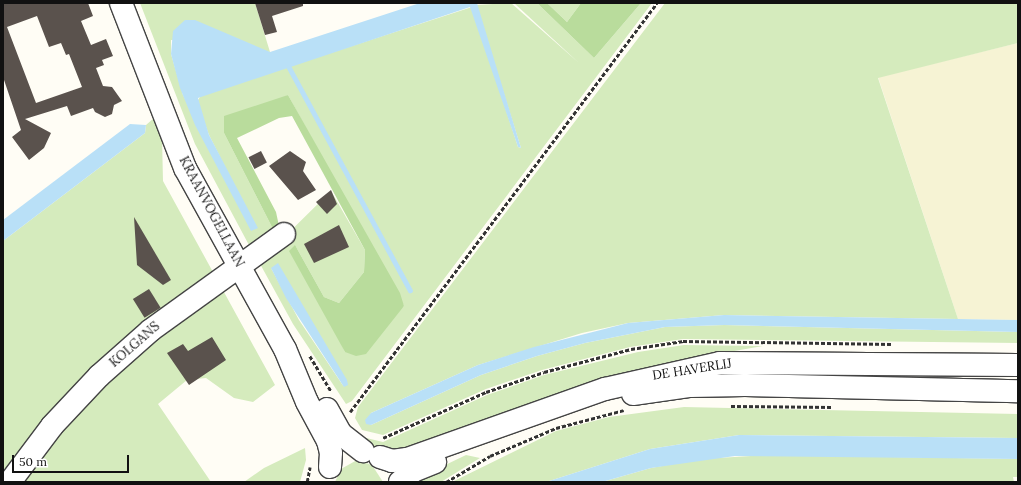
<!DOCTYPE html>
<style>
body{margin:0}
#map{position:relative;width:1021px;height:485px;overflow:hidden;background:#fffdf5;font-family:Lora,serif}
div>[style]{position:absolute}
.farmland>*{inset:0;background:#f6f3d4}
.green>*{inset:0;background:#d5ebbd}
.forest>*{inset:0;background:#b9dc9c}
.water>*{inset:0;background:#b9e0f7}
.stream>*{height:4.5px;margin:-2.25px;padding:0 2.25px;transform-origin:2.25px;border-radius:2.25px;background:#b9e0f7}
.building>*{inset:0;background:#5a524d;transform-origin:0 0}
.path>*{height:2.5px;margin-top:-1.25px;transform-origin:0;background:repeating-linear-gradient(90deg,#333 0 4px,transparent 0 6px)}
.roads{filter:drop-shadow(1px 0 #444) drop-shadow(-1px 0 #444) drop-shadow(0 1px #444) drop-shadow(0 -1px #444)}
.minor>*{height:22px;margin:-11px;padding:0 11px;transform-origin:11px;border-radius:11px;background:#fff}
span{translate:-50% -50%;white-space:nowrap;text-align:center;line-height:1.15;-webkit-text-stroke:4px #fff;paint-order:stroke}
.street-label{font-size:13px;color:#111}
.frame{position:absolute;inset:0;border:4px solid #111;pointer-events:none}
.scale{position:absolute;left:12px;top:455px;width:117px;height:18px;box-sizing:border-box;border:2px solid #111;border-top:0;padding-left:5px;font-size:12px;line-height:14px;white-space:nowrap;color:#111;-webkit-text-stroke:3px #fff;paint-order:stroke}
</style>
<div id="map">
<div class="farmland">
<i style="clip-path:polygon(1018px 43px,1018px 320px,958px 319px,878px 77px)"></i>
</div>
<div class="green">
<i style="clip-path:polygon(evenodd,140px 3px,255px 3px,270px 52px,171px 40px,171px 54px,183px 95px,257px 231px,209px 135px,197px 102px,201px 95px,472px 7px,518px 147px,521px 148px,476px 5px,511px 3px,579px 63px,514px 3px,537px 3px,594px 58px,641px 3px,652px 3px,352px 401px,346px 404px,293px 324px,259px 262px,331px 191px,365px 250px,364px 272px,339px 303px,324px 297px,295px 245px,345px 352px,404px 306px,288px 95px,224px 133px,275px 233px,250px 247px,195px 144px,140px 3px,271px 268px,294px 292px,344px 387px,299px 320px,271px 268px)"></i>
<i style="clip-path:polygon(547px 3px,581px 3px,567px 22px)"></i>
<i style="clip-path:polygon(665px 3px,1018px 3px,1018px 43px,878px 78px,958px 319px,724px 315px,628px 323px,582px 333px,478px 365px,371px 413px,368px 423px,371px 425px,481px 375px,537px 356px,585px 343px,665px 327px,724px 325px,1018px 332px,1018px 343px,683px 339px,630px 347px,542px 370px,486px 389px,383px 435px,362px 430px,355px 418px,358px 407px)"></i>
<i style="clip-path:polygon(154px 118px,162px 138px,163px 181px,275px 385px,253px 402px,234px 398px,206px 378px,187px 380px,158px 404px,211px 482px,3px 482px,3px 241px,145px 133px,146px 125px)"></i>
<i style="clip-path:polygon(684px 345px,763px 346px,717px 354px,406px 455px,382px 450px,355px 439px,358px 436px,383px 442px,487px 395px,544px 375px,638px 352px)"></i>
<i style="clip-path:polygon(684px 407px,1018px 414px,1018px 438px,739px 435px,650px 449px,546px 482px,452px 482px,556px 431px,609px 417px)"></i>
<i style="clip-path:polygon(305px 448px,306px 460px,300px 482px,244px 482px,264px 468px)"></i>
<i style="clip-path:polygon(466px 455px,480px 458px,441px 482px,410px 482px)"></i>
<i style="clip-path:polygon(767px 455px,1018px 459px,1018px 477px,1013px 477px,1014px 482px,602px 482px,651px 468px,700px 459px)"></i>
<i style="clip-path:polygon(357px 460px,372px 465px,383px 482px,335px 482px,341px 469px)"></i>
</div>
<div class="forest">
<i style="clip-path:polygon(537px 3px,547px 3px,567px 22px,581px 3px,641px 3px,594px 58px)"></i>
<i style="clip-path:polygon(288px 95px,400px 293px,404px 306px,366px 354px,356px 356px,345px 352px,289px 251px,295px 245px,324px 297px,339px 303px,364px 272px,365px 250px,292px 116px,279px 118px,237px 138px,276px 212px,279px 226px,275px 233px,224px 133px,224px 116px)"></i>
</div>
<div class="water">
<i style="clip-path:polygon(420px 3px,477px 3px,521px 148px,518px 147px,470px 7px,198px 98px,209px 135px,258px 228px,251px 231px,195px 125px,180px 88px,171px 54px,173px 31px,185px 20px,195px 20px,270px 52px)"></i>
<i style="clip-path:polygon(130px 124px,146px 125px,145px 133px,3px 241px,3px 220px)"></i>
<i style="clip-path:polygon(278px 263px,347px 380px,348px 385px,344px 387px,286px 298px,271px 268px)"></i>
<i style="clip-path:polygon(724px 315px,1018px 320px,1018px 332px,724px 325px,665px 327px,585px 343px,537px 356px,481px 375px,371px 425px,366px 424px,365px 420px,371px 413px,478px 365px,534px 347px,628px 323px)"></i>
<i style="clip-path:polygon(739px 435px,1018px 438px,1018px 459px,735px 456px,651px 468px,602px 482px,546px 482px,650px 449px)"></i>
</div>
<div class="stream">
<i style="left:289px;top:67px;width:254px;rotate:61.5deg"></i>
</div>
<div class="building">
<i style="clip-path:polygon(evenodd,3px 3px,88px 3px,93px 16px,81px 21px,91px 45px,106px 39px,113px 56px,102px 60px,104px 65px,96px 68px,103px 86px,112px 87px,122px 101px,114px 105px,112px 114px,105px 117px,95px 112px,93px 108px,71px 116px,67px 106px,25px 119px,51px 133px,44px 148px,29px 160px,12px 137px,21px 130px,3px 77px,3px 3px,37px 16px,49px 47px,61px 43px,66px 55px,69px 54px,82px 87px,36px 103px,7px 27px,37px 16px)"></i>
<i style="clip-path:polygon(255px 3px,303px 3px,303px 6px,272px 16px,277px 32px,265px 35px)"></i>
<i style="left:261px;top:151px;width:13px;height:14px;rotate:63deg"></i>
<i style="clip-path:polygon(290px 151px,306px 162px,303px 171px,316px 190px,298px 200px,269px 166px)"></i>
<i style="clip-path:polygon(331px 190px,337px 204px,327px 214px,316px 202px)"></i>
<i style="clip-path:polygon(134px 217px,171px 280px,163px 285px,137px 265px)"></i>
<i style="clip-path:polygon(339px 225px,349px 247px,314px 263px,304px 244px)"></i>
<i style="left:149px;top:289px;width:22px;height:19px;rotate:58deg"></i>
<i style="clip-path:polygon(212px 337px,226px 360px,189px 385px,167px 353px,183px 344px,188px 351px)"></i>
</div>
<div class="path">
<i style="left:310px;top:356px;width:41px;rotate:59deg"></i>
<i style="left:731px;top:406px;width:101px;rotate:0.6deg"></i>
<i style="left:350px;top:412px;width:511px;rotate:-53.11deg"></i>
<i style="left:383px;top:438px;width:113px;rotate:-24.1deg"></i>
<i style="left:486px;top:392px;width:61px;rotate:-19deg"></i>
<i style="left:544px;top:372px;width:90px;rotate:-14.8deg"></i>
<i style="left:631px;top:349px;width:53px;rotate:-8.7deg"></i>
<i style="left:683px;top:341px;width:208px;rotate:0.8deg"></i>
<i style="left:307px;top:482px;width:15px;rotate:-79deg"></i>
<i style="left:446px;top:482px;width:51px;rotate:-30.6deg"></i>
<i style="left:490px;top:456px;width:72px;rotate:-23deg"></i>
<i style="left:556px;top:428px;width:70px;rotate:-14.8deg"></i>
</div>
<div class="roads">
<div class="minor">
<i style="left:121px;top:3px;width:177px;rotate:68.8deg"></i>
<i style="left:185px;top:168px;width:207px;rotate:61.1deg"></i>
<i style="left:285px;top:349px;width:57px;rotate:67.5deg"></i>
<i style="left:307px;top:402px;width:44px;rotate:61.7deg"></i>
<i style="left:328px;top:441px;width:12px;rotate:76deg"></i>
<i style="left:331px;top:453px;width:14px;rotate:94deg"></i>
<i style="left:633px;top:394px;width:58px;rotate:-8deg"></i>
<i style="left:690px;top:386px;width:55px;rotate:-1deg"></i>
<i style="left:745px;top:385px;width:273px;rotate:1.3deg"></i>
<i style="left:327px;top:409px;width:29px;rotate:61deg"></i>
<i style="left:341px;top:434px;width:28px;rotate:38deg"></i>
<i style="left:380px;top:457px;width:13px;rotate:18deg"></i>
<i style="left:392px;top:461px;width:15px;rotate:-8deg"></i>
<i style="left:407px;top:459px;width:210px;rotate:-19.5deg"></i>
<i style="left:605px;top:389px;width:118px;rotate:-12.7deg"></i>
<i style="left:720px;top:363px;width:298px;rotate:0.4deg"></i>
<i style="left:10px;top:482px;width:70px;rotate:-53.1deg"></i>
<i style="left:52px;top:426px;width:69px;rotate:-46.8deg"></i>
<i style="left:99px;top:376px;width:69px;rotate:-41.5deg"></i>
<i style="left:151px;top:330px;width:164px;rotate:-35.8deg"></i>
<i style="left:400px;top:482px;width:17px;rotate:-40deg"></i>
<i style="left:413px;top:471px;width:24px;rotate:-22deg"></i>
</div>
</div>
<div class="street-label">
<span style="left:211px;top:212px;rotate:62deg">KRAANVOGELLAAN</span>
<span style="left:135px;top:345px;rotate:-41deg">KOLGANS</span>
<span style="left:692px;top:370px;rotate:-9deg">DE HAVERLIJ</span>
</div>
<div class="frame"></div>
<div class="scale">50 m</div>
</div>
